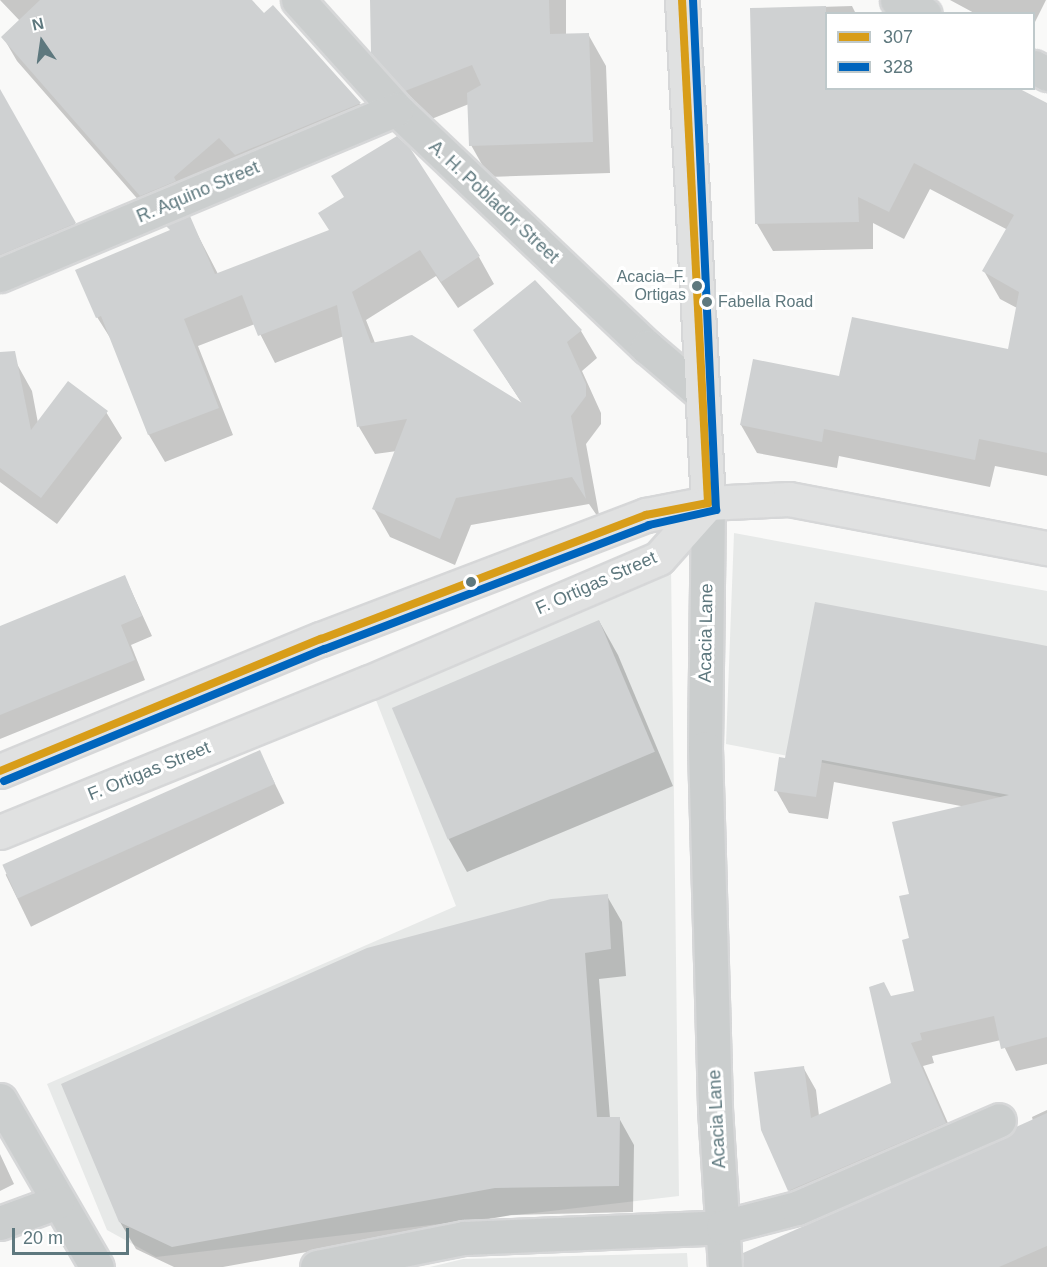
<!DOCTYPE html>
<meta charset="utf-8">
<style>
body{margin:0}
#map{position:relative;width:1047px;height:1267px;overflow:hidden;background:#f9f9f8;font-family:Arial,sans-serif}
div>[style]{position:absolute}
.built>*{inset:0;background:#e7e9e8}
.shadow>*{inset:0;background:#0003;transform-origin:0 0}
.building>*{inset:0;background:#cfd1d2;transform-origin:0 0}
.roads{filter:drop-shadow(2px 0 #d6d7d8) drop-shadow(-2px 0 #d6d7d8) drop-shadow(0 2px #d6d7d8) drop-shadow(0 -2px #d6d7d8)}
.street>*{height:33px;margin:-16.5px;padding:0 16.5px;transform-origin:16.5px;border-radius:16.5px;background:#cbcece}
.secondary>*{height:33px;margin:-16.5px;padding:0 16.5px;transform-origin:16.5px;border-radius:16.5px;background:#e0e1e1}
.bus-1>*{height:8px;margin:-4px;padding:0 4px;transform-origin:4px;border-radius:4px;background:#d89d19}
.bus-2>*{height:8px;margin:-4px;padding:0 4px;transform-origin:4px;border-radius:4px;background:#0065bd}
.dots>*{width:16px;height:16px;translate:-50% -50%;box-sizing:border-box;border:3px solid #fff;border-radius:50%}
span{translate:-50% -50%;white-space:nowrap;text-align:center;line-height:1.15;-webkit-text-stroke:6px #fff;paint-order:stroke}
.bus-label{font-size:16px;color:#5e787e}
.right{translate:-100% -50%;text-align:right}
.left{translate:0 -50%;text-align:left}
.street-label{font-size:18px;color:#5e787e}
.legend{position:absolute;left:825px;top:12px;width:210px;height:78px;box-sizing:border-box;background:#fff;border:2px solid #bfc9cb;margin:0;padding:8px 10px;list-style:none;font-size:18px;color:#5e787e}
.legend li{display:flex;align-items:center;gap:12px;height:30px}
.legend b{width:30px;border:2px solid #bfc9cb}
.north{position:absolute;left:12px;top:12px;width:60px;height:60px;-webkit-text-stroke:4px #fff;paint-order:stroke;rotate:347deg;font-size:16px;font-weight:700;line-height:24px;text-align:center;color:#5e787e}
.north::after{content:'';display:block;margin:auto;width:21px;height:27px;background:#5e787e;clip-path:polygon(50% 0,100% 100%,50% 72%,0 100%)}
.scale{position:absolute;left:12px;top:1228px;width:117px;height:27px;box-sizing:border-box;border:3px solid #5e787e;border-top:0;padding-left:8px;font-size:18px;line-height:21px;white-space:nowrap;color:#5e787e;-webkit-text-stroke:4px #fff;paint-order:stroke}
</style>
<div id="map">
<div class="built">
<i style="clip-path:polygon(734px 533px,1047px 591px,1047px 806px,726px 744px)"></i>
<i style="clip-path:polygon(671px 565px,679px 1196px,156px 1257px,107px 1230px,47px 1084px,456px 906px,374px 695px)"></i>
<i style="clip-path:polygon(687px 1253px,688px 1267px,430px 1267px,463px 1259px)"></i>
</div>
<div class="shadow">
<i style="clip-path:polygon(0 0,250px 0,264px 16px,273px 8px,360px 104px,374px 128px,155px 219px,17px 61px,3px 37px,20px 21px)"></i>
<i style="clip-path:polygon(371px 0,566px 0,566px 35px,588px 34px,606px 66px,610px 173px,489px 177px,471px 145px,469px 104px,424px 122px,391px 85px,372px 53px)"></i>
<i style="clip-path:polygon(950px 0,1046px 0,1034px 24px,1034px 14px,976px 14px)"></i>
<i style="clip-path:polygon(852px 6px,856px 14px,826px 14px,826px 88px,1047px 105px,1047px 476px,995px 466px,990px 487px,839px 456px,837px 468px,757px 453px,741px 425px,840px 378px,1009px 351px,1017px 308px,1000px 299px,984px 271px,1008px 230px,930px 189px,904px 239px,873px 223px,873px 249px,773px 251px,757px 224px,751px 9px)"></i>
<i style="clip-path:polygon(2px 96px,85px 241px,0 279px,0 97px)"></i>
<i style="clip-path:polygon(189px 218px,218px 274px,330px 231px,479px 257px,494px 284px,458px 308px,436px 276px,366px 320px,375px 343px,523px 405px,475px 330px,581px 331px,597px 358px,582px 371px,601px 413px,601px 424px,586px 444px,600px 520px,589px 504px,471px 525px,455px 565px,390px 537px,374px 509px,397px 451px,375px 454px,359px 427px,344px 336px,275px 363px,255px 324px,198px 346px,233px 435px,165px 462px,149px 435px,114px 344px,97px 317px,170px 231px)"></i>
<i style="clip-path:polygon(17px 364px,32px 391px,38px 423px,106px 412px,122px 438px,57px 524px,0 482px,0 368px)"></i>
<i style="clip-path:polygon(125px 577px,152px 636px,131px 645px,145px 680px,0 739px,0 628px)"></i>
<i style="clip-path:polygon(599px 621px,618px 655px,673px 786px,467px 872px,448px 838px)"></i>
<i style="clip-path:polygon(1047px 648px,1047px 1064px,1016px 1071px,1001px 1040px,932px 1056px,934px 1063px,923px 1066px,958px 1146px,802px 1213px,789px 1190px,803px 1067px,816px 1090px,819px 1116px,893px 1084px,892px 998px,915px 992px,910px 895px,966px 807px,834px 782px,828px 819px,789px 813px,776px 790px,786px 759px)"></i>
<i style="left:259px;top:751px;width:58px;height:282px;rotate:64deg"></i>
<i style="clip-path:polygon(607px 896px,622px 922px,626px 976px,599px 979px,610px 1118px,619px 1118px,634px 1145px,633px 1212px,511px 1215px,223px 1267px,174px 1267px,136px 1249px,120px 1222px)"></i>
<i style="clip-path:polygon(1047px 1110px,1047px 1267px,765px 1267px,1007px 1138px,1033px 1121px,1032px 1117px)"></i>
<i style="clip-path:polygon(0 1154px,14px 1184px,0 1191px)"></i>
</div>
<div class="building">
<i style="clip-path:polygon(40px 0,252px 0,264px 13px,273px 5px,361px 103px,235px 155px,219px 138px,174px 177px,176px 181px,140px 196px,1px 37px)"></i>
<i style="clip-path:polygon(370px 0,549px 0,550px 34px,589px 33px,593px 142px,469px 146px,467px 93px,481px 85px,472px 65px,405px 91px,371px 53px)"></i>
<i style="clip-path:polygon(826px 6px,826px 88px,1018px 88px,1047px 103px,1047px 453px,979px 439px,975px 460px,824px 429px,822px 442px,740px 425px,753px 359px,839px 376px,852px 317px,1008px 349px,1019px 292px,982px 271px,1014px 215px,914px 163px,889px 212px,858px 197px,859px 222px,755px 224px,750px 8px)"></i>
<i style="clip-path:polygon(0 89px,76px 223px,0 255px)"></i>
<i style="clip-path:polygon(397px 136px,410px 148px,480px 256px,441px 282px,420px 250px,352px 292px,371px 343px,412px 335px,522px 403px,473px 330px,535px 280px,582px 330px,567px 342px,586px 384px,586px 396px,571px 416px,586px 499px,572px 477px,456px 498px,440px 539px,372px 509px,407px 419px,357px 427px,337px 305px,258px 336px,242px 295px,184px 319px,219px 408px,148px 435px,101px 316px,96px 318px,75px 270px,170px 230px,166px 226px,190px 216px,215px 274px,329px 230px,318px 213px,344px 197px,331px 176px)"></i>
<i style="clip-path:polygon(15px 351px,31px 430px,68px 381px,108px 411px,41px 498px,0 468px,0 352px)"></i>
<i style="clip-path:polygon(125px 575px,142px 616px,121px 625px,135px 660px,0 715px,0 626px)"></i>
<i style="clip-path:polygon(815px 602px,1047px 646px,1047px 1037px,1001px 1049px,994px 1016px,920px 1033px,922px 1040px,911px 1043px,946px 1123px,788px 1191px,761px 1130px,754px 1072px,804px 1066px,811px 1118px,891px 1083px,869px 987px,884px 982px,891px 996px,914px 991px,902px 940px,909px 938px,899px 896px,909px 894px,892px 822px,1009px 795px,822px 760px,816px 797px,774px 791px,779px 757px,785px 758px)"></i>
<i style="left:599px;top:620px;width:143px;height:225px;rotate:67deg"></i>
<i style="left:260px;top:750px;width:37px;height:282px;rotate:66deg"></i>
<i style="clip-path:polygon(608px 894px,611px 949px,585px 953px,597px 1117px,620px 1117px,619px 1186px,495px 1188px,172px 1247px,119px 1222px,61px 1084px,367px 948px,551px 899px)"></i>
<i style="clip-path:polygon(1047px 1113px,1047px 1246px,999px 1267px,744px 1267px,743px 1253px,1006px 1137px,1016px 1127px)"></i>
</div>
<div class="roads">
<div class="street">
<i style="left:298px;top:0;width:147px;rotate:48deg"></i>
<i style="left:396px;top:109px;width:346px;rotate:43.5deg"></i>
<i style="left:647px;top:347px;width:71px;rotate:40.4deg"></i>
<i style="left:897px;top:0;width:31px;rotate:27deg"></i>
<i style="left:1034px;top:67px;width:15px;rotate:28deg"></i>
<i style="left:0;top:275px;width:429px;rotate:-22.7deg"></i>
<i style="left:708px;top:503px;width:245px;rotate:90.7deg"></i>
<i style="left:705px;top:748px;width:361px;rotate:88.4deg"></i>
<i style="left:715px;top:1109px;width:158px;rotate:86.4deg"></i>
<i style="left:0;top:1100px;width:193px;rotate:59.9deg"></i>
<i style="left:0;top:1223px;width:61px;rotate:-20.2deg"></i>
<i style="left:317px;top:1267px;width:150px;rotate:-11.2deg"></i>
<i style="left:464px;top:1238px;width:259px;rotate:-2.4deg"></i>
<i style="left:723px;top:1227px;width:76px;rotate:-14.4deg"></i>
<i style="left:797px;top:1208px;width:220px;rotate:-23.5deg"></i>
</div>
<div class="secondary">
<i style="left:682px;top:0;width:504px;rotate:87.04deg"></i>
<i style="left:0;top:771px;width:347px;rotate:-22.4deg"></i>
<i style="left:321px;top:639px;width:348px;rotate:-20.9deg"></i>
<i style="left:646px;top:515px;width:63px;rotate:-11deg"></i>
<i style="left:708px;top:503px;width:81px;rotate:-2.8deg"></i>
<i style="left:789px;top:499px;width:263px;rotate:10.8deg"></i>
<i style="left:0;top:832px;width:399px;rotate:-22.1deg"></i>
<i style="left:370px;top:682px;width:314px;rotate:-23.2deg"></i>
<i style="left:659px;top:558px;width:74px;rotate:-48.3deg"></i>
</div>
</div>
<div class="bus-1">
<i style="left:682px;top:0;width:504px;rotate:87.04deg"></i>
<i style="left:0;top:771px;width:347px;rotate:-22.4deg"></i>
<i style="left:321px;top:639px;width:348px;rotate:-20.9deg"></i>
<i style="left:646px;top:515px;width:63px;rotate:-11deg"></i>
</div>
<div class="bus-2">
<i style="left:4px;top:781px;width:347px;rotate:-22.4deg"></i>
<i style="left:325px;top:649px;width:347px;rotate:-20.9deg"></i>
<i style="left:649px;top:525px;width:69px;rotate:-12.6deg"></i>
<i style="left:716px;top:510px;width:511px;rotate:-92.58deg"></i>
</div>
<div class="dots">
<i style="left:697px;top:286px;background:#5e787e"></i>
<i style="left:707px;top:302px;background:#5e787e"></i>
<i style="left:471px;top:582px;background:#5e787e"></i>
</div>
<div class="bus-label">
<span class="right" style="left:686px;top:286px">Acacia–F.<br>Ortigas</span>
<span class="left" style="left:718px;top:302px">Fabella Road</span>
</div>
<div class="street-label">
<span style="left:198px;top:192px;rotate:-23deg">R. Aquino Street</span>
<span style="left:494px;top:202px;rotate:43deg">A. H. Poblador Street</span>
<span style="left:596px;top:583px;rotate:-24deg">F. Ortigas Street</span>
<span style="left:706px;top:633px;rotate:-89deg">Acacia Lane</span>
<span style="left:149px;top:771px;rotate:-22deg">F. Ortigas Street</span>
<span style="left:717px;top:1119px;rotate:-93deg">Acacia Lane</span>
</div>
<ul class="legend">
<li><b style="height:8px;background:#d89d19"></b>307</li>
<li><b style="height:8px;background:#0065bd"></b>328</li>
</ul>
<div class="north">N</div>
<div class="scale">20 m</div>
</div>
